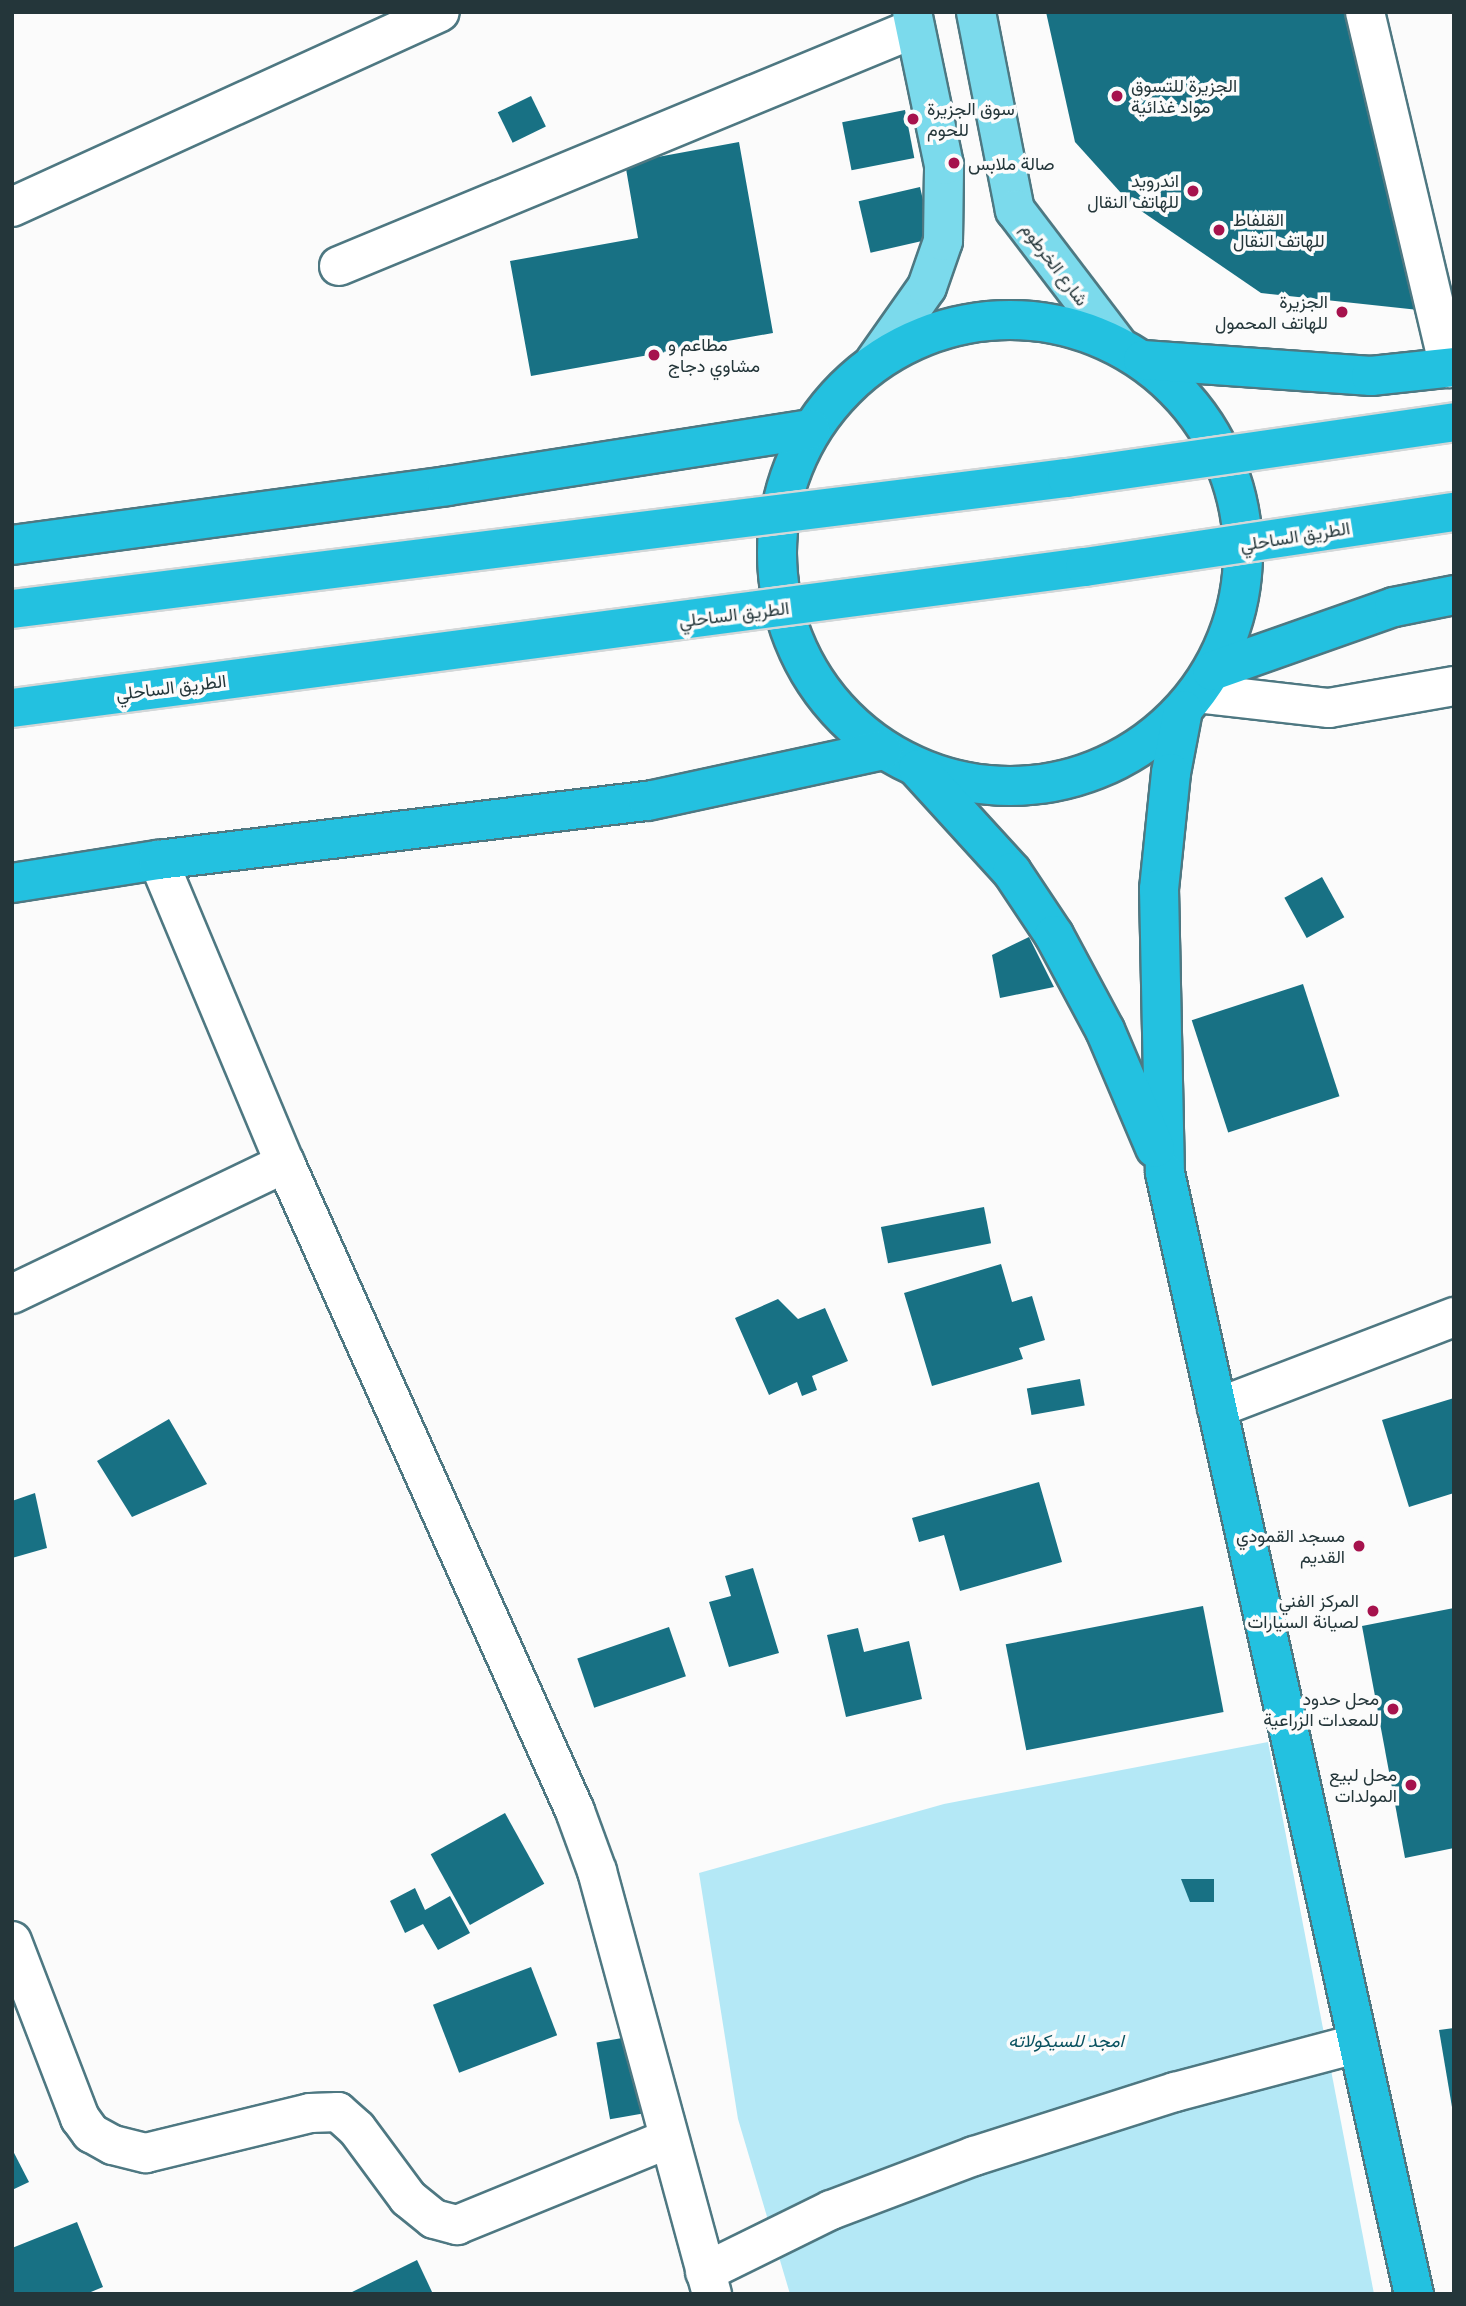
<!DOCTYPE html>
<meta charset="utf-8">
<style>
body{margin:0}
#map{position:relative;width:1466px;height:2306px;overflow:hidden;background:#fbfbfb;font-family:"PT Serif",Vazirmatn,serif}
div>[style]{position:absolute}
.green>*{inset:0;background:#b4e8f6}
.building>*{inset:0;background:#187184;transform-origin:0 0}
.roads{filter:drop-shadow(2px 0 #4e7882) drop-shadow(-2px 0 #4e7882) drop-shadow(0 2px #4e7882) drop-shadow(0 -2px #4e7882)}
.minor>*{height:38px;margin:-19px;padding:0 19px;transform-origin:19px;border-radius:19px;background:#fff}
.major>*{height:38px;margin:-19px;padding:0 19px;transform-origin:19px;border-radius:19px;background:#7bdaec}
.highway>*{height:38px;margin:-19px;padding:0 19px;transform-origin:19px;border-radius:19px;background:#23c1e0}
.highway>.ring{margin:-19px;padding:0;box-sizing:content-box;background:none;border:38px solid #23c1e0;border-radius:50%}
.bridges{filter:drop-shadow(2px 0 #d3d7d8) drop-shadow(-2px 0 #d3d7d8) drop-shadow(0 2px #d3d7d8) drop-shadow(0 -2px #d3d7d8)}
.highway-bridge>*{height:38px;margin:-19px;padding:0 19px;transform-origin:19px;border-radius:19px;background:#23c1e0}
.dots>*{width:19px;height:19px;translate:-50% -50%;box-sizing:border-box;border:4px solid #fbfbfb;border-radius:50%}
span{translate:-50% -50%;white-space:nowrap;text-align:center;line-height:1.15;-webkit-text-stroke:7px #fbfbfb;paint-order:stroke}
.poi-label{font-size:18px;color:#24363a}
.left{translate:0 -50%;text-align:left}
.right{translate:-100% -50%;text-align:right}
.street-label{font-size:18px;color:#24363a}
.park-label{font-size:18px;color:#08515f;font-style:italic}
.frame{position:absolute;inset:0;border:14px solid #24363a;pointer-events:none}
</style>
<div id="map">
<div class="green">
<i style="clip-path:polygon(1268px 1742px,1374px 2294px,790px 2294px,738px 2119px,699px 1873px,944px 1804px)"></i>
</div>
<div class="building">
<i style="clip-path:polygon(1046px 12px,1345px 12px,1428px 311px,1261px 293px,1131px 204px,1075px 142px)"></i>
<i style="left:531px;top:96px;width:34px;height:37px;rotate:64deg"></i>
<i style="left:905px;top:110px;width:49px;height:64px;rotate:79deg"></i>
<i style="clip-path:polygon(739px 142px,773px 333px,531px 376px,510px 261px,638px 238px,625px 163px)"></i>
<i style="left:920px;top:187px;width:53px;height:63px;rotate:77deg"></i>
<i style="left:1322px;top:877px;width:46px;height:43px;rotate:61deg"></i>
<i style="clip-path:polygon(1029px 937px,1054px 987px,1000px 998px,992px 955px)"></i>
<i style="left:1303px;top:984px;width:118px;height:117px;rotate:72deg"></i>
<i style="left:984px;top:1207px;width:37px;height:105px;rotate:79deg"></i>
<i style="clip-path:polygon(1001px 1264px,1012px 1302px,1032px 1296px,1045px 1340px,1019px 1348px,1023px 1359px,932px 1386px,904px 1293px)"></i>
<i style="clip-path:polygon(778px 1299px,798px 1319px,825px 1308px,848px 1361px,812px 1376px,817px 1390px,802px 1396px,797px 1382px,769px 1395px,735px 1318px)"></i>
<i style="left:1080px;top:1379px;width:27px;height:54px;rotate:80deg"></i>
<i style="clip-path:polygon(1454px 1398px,1454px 1493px,1409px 1507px,1382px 1420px)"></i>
<i style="clip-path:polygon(169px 1419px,207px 1484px,132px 1517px,97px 1461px)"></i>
<i style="clip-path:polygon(1039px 1482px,1062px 1562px,960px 1591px,944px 1535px,919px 1542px,912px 1518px)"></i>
<i style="clip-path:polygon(35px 1493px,47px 1548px,12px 1558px,12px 1501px)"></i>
<i style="clip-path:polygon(753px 1568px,779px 1653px,729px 1667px,709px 1602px,731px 1596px,725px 1576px)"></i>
<i style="left:1203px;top:1606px;width:108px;height:201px;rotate:79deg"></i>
<i style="clip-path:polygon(1454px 1608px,1454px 1848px,1405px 1858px,1362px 1626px)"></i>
<i style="left:669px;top:1627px;width:52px;height:97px;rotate:71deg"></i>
<i style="clip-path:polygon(858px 1628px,864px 1652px,909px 1641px,922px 1699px,846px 1717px,827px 1635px)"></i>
<i style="left:505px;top:1813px;width:81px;height:85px;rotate:61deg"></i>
<i style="clip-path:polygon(1181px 1879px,1214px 1879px,1214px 1902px,1190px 1902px)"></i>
<i style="clip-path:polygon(415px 1888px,425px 1910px,450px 1896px,470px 1933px,438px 1950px,423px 1924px,405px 1933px,390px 1901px)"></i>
<i style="left:531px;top:1967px;width:73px;height:105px;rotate:69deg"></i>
<i style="clip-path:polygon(1454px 2028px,1454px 2106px,1452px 2107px,1439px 2030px)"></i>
<i style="left:628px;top:2037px;width:78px;height:32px;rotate:80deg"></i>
<i style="clip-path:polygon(12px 2149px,29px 2182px,12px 2190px)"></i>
<i style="clip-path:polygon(77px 2222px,103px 2287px,86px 2294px,12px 2294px,12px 2248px)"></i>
<i style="clip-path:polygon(417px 2260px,433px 2294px,348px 2294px)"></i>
</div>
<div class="roads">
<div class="minor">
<i style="left:1365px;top:12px;width:366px;rotate:76.7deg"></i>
<i style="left:12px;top:207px;width:470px;rotate:-24.5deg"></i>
<i style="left:339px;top:266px;width:623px;rotate:-22.45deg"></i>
<i style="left:1197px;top:693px;width:133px;rotate:6.5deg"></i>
<i style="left:1329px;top:708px;width:127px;rotate:-10deg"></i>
<i style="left:158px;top:860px;width:329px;rotate:67.3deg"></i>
<i style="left:285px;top:1163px;width:710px;rotate:65.89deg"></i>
<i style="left:575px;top:1811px;width:64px;rotate:69.9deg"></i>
<i style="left:597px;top:1871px;width:438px;rotate:74.8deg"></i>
<i style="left:12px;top:1294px;width:303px;rotate:-25.6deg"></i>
<i style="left:1217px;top:1408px;width:254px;rotate:-21deg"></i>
<i style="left:12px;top:1941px;width:190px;rotate:69deg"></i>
<i style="left:80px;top:2118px;width:19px;rotate:54deg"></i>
<i style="left:91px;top:2133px;width:25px;rotate:29deg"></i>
<i style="left:113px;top:2145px;width:34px;rotate:14deg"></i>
<i style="left:146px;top:2153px;width:169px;rotate:-13.7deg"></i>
<i style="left:310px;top:2113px;width:28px;rotate:-2deg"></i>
<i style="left:338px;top:2112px;width:25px;rotate:42deg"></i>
<i style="left:357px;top:2129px;width:86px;rotate:53.5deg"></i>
<i style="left:408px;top:2198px;width:33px;rotate:39deg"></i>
<i style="left:434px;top:2219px;width:24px;rotate:15deg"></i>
<i style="left:457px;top:2225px;width:228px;rotate:-22.2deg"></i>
<i style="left:705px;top:2272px;width:140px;rotate:-26.2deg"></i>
<i style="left:831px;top:2210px;width:153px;rotate:-20.7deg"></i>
<i style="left:974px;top:2156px;width:211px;rotate:-17.7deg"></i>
<i style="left:1175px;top:2092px;width:187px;rotate:-14.9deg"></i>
</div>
<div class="major">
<i style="left:976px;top:12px;width:202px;rotate:78.9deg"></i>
<i style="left:1015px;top:210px;width:168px;rotate:52.7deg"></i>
<i style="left:875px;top:361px;width:90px;rotate:-54.9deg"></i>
<i style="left:927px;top:287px;width:49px;rotate:-70.8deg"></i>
<i style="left:943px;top:241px;width:76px;rotate:-89.2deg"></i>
<i style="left:944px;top:165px;width:156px;rotate:-101.8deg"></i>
</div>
<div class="highway">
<i class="ring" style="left:777px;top:320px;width:428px;height:428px"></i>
<i style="left:1143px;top:360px;width:229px;rotate:4deg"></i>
<i style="left:1371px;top:376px;width:83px;rotate:-6.2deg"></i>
<i style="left:12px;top:545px;width:439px;rotate:-7.7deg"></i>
<i style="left:447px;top:486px;width:368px;rotate:-8.9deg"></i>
<i style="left:1212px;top:671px;width:193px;rotate:-19.4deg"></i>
<i style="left:1394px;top:607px;width:61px;rotate:-11.3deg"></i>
<i style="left:1183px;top:710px;width:64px;rotate:100.8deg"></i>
<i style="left:1171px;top:773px;width:117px;rotate:95.9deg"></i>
<i style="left:1159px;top:889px;width:284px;rotate:88.8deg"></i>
<i style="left:1165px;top:1173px;width:1148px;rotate:77.48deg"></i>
<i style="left:918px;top:769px;width:139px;rotate:47.6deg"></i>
<i style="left:1012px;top:872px;width:76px;rotate:56.3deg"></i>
<i style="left:1054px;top:935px;width:108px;rotate:61.8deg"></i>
<i style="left:1105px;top:1030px;width:128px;rotate:67deg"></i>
<i style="left:12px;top:883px;width:148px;rotate:-9deg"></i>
<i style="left:158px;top:860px;width:494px;rotate:-6.9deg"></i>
<i style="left:648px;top:801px;width:240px;rotate:-12.2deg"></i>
</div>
</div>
<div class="bridges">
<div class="highway-bridge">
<i style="left:12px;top:609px;width:1063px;rotate:-7.08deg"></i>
<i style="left:1067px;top:478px;width:391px;rotate:-8.2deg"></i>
<i style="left:12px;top:708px;width:1082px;rotate:-7.49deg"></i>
<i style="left:1085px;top:567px;width:373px;rotate:-8.5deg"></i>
</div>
</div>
<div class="dots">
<i style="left:1117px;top:96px;background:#a6124d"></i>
<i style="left:913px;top:119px;background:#a6124d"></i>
<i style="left:954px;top:163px;background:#a6124d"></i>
<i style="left:1193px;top:191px;background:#a6124d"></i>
<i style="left:1219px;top:230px;background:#a6124d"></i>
<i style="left:1342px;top:312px;background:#a6124d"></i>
<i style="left:654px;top:355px;background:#a6124d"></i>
<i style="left:1359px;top:1546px;background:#a6124d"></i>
<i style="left:1373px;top:1611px;background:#a6124d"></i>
<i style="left:1393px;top:1709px;background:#a6124d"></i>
<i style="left:1411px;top:1785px;background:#a6124d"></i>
</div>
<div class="poi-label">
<span class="left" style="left:1131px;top:96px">الجزيرة للتسوق<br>مواد غذائية</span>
<span class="left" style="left:927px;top:119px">سوق الجزيرة<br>للحوم</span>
<span class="left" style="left:968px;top:163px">صالة ملابس</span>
<span class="right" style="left:1179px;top:191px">اندرويد<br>للهاتف النقال</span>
<span class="left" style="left:1233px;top:230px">القلفاط<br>للهاتف النقال</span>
<span class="right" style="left:1328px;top:312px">الجزيرة<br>للهاتف المحمول</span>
<span class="left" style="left:668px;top:355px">مطاعم و<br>مشاوي دجاج</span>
<span class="right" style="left:1345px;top:1546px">مسجد القمودي<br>القديم</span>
<span class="right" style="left:1359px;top:1611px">المركز الفني<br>لصيانة السيارات</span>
<span class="right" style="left:1379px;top:1709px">محل حدود<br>للمعدات الزراعية</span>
<span class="right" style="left:1397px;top:1785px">محل لبيع<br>المولدات</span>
</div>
<div class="street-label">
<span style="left:1055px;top:264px;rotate:53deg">شارع الخرطوم</span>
<span style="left:1295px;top:536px;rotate:-9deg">الطريق الساحلي</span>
<span style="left:734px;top:614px;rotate:-7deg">الطريق الساحلي</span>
<span style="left:171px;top:687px;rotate:-7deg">الطريق الساحلي</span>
</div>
<div class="park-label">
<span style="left:1066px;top:2040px">امجد للسيكولاته</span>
</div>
<div class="frame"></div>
</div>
